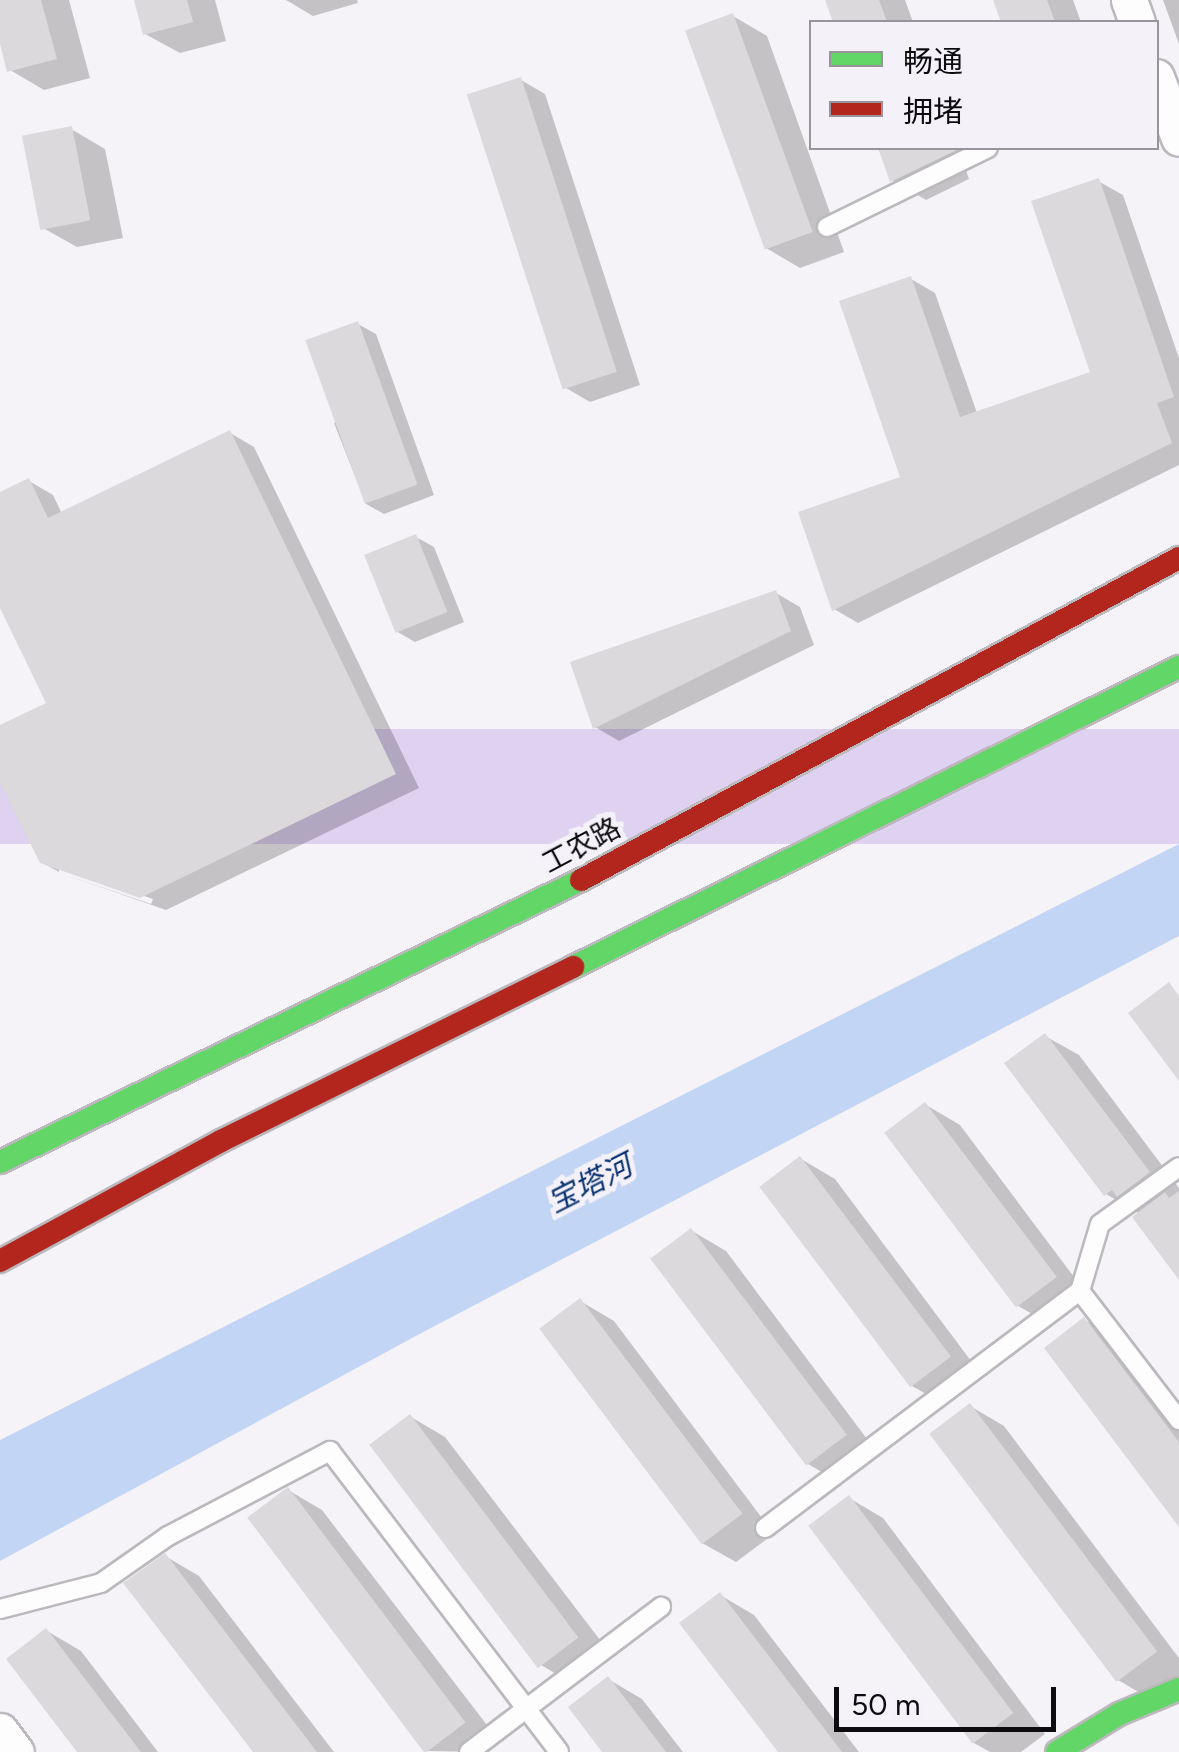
<!DOCTYPE html>
<meta charset="utf-8">
<style>
body{margin:0}
#map{position:relative;width:1179px;height:1752px;overflow:hidden;background:#f5f3f7;font-family:Figtree,"Noto Sans SC",sans-serif}
div>[style]{position:absolute}
.green>*{inset:0;background:#dfd1f0;transform-origin:0 0}
.water>*{inset:0;background:#c2d5f5}
.shadow>*{inset:0;background:#0003}
.building>*{inset:0;background:#dbd9dc;transform-origin:0 0}
.roads{filter:drop-shadow(2px 0 #bbb9bd) drop-shadow(-2px 0 #bbb9bd) drop-shadow(0 2px #bbb9bd) drop-shadow(0 -2px #bbb9bd)}
.lane>*{height:18px;margin:-9px;padding:0 9px;transform-origin:9px;border-radius:9px;background:#fefdfe}
.street>*{height:35px;margin:-17.5px;padding:0 17.5px;transform-origin:17.5px;border-radius:17.5px;background:#fefdfe}
.fast>*{height:22px;margin:-11px;padding:0 11px;transform-origin:11px;border-radius:11px;background:#63d668}
.jam>*{height:22px;margin:-11px;padding:0 11px;transform-origin:11px;border-radius:11px;background:#b3261e}
span{translate:-50% -50%;white-space:nowrap;text-align:center;line-height:1.15;-webkit-text-stroke:10px #f4f1f9;paint-order:stroke}
.street-label{font-size:28px;color:#0c0b0d}
.water-label{font-size:30px;color:#0a3371;font-style:italic}
.legend{position:absolute;left:809px;top:20px;width:350px;height:130px;box-sizing:border-box;background:#f4f1f9;border:2px solid #97959b;margin:0;padding:12px 18px;list-style:none;font-size:30px;color:#0c0b0d}
.legend li{display:flex;align-items:center;gap:20px;height:50px}
.legend b{width:50px;border:2px solid #97959b}
.scale{position:absolute;left:834px;top:1687px;width:222px;height:45px;box-sizing:border-box;border:5px solid #0c0b0d;border-top:0;padding-left:12px;font-size:30px;line-height:35px;white-space:nowrap;color:#0c0b0d;-webkit-text-stroke:8px #f4f1f9;paint-order:stroke}
</style>
<div id="map">
<div class="green">
<i style="left:1179px;top:729px;width:115px;height:1323px;rotate:90deg"></i>
</div>
<div class="water">
<i style="clip-path:polygon(1179px 844px,1179px 936px,427px 1330px,0 1561px,0 1440px)"></i>
</div>
<div class="shadow">
<i style="clip-path:polygon(0 0,69px 0,90px 78px,44px 90px,10px 70px,0 34px)"></i>
<i style="clip-path:polygon(136px 0,215px 0,226px 41px,180px 53px,145px 34px)"></i>
<i style="clip-path:polygon(286px 0,357px 0,358px 3px,313px 16px)"></i>
<i style="clip-path:polygon(828px 0,905px 0,913px 22px,836px 22px)"></i>
<i style="clip-path:polygon(996px 0,1073px 0,1081px 22px,1004px 22px)"></i>
<i style="clip-path:polygon(1163px 0,1179px 0,1179px 44px)"></i>
<i style="clip-path:polygon(733px 16px,767px 36px,844px 252px,800px 268px,766px 248px)"></i>
<i style="clip-path:polygon(521px 80px,545px 94px,640px 385px,590px 402px,566px 388px)"></i>
<i style="clip-path:polygon(71px 129px,105px 149px,123px 238px,77px 247px,43px 228px)"></i>
<i style="clip-path:polygon(881px 148px,958px 148px,969px 179px,926px 200px,892px 180px)"></i>
<i style="clip-path:polygon(1098px 181px,1123px 195px,1179px 358px,1179px 465px,858px 623px,834px 609px,903px 478px,911px 279px,935px 293px,977px 413px,1094px 373px)"></i>
<i style="clip-path:polygon(358px 324px,376px 334px,434px 495px,384px 514px,366px 504px,334px 423px,340px 421px)"></i>
<i style="clip-path:polygon(230px 433px,254px 447px,419px 788px,166px 910px,63px 874px,151px 904px,153px 899px,59px 867px,59px 872px,41px 862px,0 777px,0 728px,49px 704px,0 602px,0 495px,29px 481px,53px 495px,62px 514px)"></i>
<i style="clip-path:polygon(416px 537px,434px 547px,464px 622px,415px 642px,396px 631px)"></i>
<i style="clip-path:polygon(776px 593px,800px 607px,814px 645px,619px 741px,595px 727px)"></i>
<i style="clip-path:polygon(1045px 1036px,1079px 1055px,1179px 1188px,1179px 1275px,1140px 1214px,1106px 1194px)"></i>
<i style="clip-path:polygon(926px 1105px,960px 1125px,1089px 1297px,1052px 1325px,1018px 1306px)"></i>
<i style="clip-path:polygon(801px 1159px,835px 1179px,983px 1377px,946px 1405px,912px 1386px)"></i>
<i style="clip-path:polygon(692px 1231px,726px 1251px,879px 1455px,842px 1484px,808px 1464px)"></i>
<i style="clip-path:polygon(580px 1301px,614px 1321px,774px 1534px,736px 1562px,702px 1543px)"></i>
<i style="clip-path:polygon(1085px 1320px,1119px 1340px,1179px 1420px,1179px 1524px)"></i>
<i style="clip-path:polygon(970px 1406px,1004px 1426px,1179px 1658px,1179px 1679px,1152px 1700px,1118px 1680px)"></i>
<i style="clip-path:polygon(411px 1417px,445px 1437px,613px 1657px,575px 1685px,541px 1665px)"></i>
<i style="clip-path:polygon(288px 1490px,322px 1510px,500px 1742px,487px 1752px,428px 1751px)"></i>
<i style="clip-path:polygon(849px 1498px,883px 1518px,1045px 1734px,1021px 1752px,990px 1752px,974px 1743px)"></i>
<i style="clip-path:polygon(165px 1556px,199px 1576px,334px 1752px,256px 1752px)"></i>
<i style="clip-path:polygon(720px 1595px,754px 1615px,859px 1752px,781px 1752px)"></i>
<i style="clip-path:polygon(47px 1631px,81px 1651px,158px 1752px,80px 1752px)"></i>
<i style="clip-path:polygon(608px 1679px,642px 1699px,683px 1752px,605px 1752px)"></i>
</div>
<div class="building">
<i style="clip-path:polygon(0 0,41px 0,57px 59px,7px 72px,0 44px)"></i>
<i style="clip-path:polygon(134px 0,187px 0,193px 22px,143px 35px)"></i>
<i style="clip-path:polygon(825px 0,879px 0,887px 22px,833px 22px)"></i>
<i style="clip-path:polygon(993px 0,1047px 0,1055px 22px,1001px 22px)"></i>
<i style="left:733px;top:13px;width:233px;height:51px;rotate:70deg"></i>
<i style="left:521px;top:77px;width:310px;height:57px;rotate:72deg"></i>
<i style="left:72px;top:126px;width:96px;height:51px;rotate:79deg"></i>
<i style="clip-path:polygon(878px 148px,961px 148px,890px 182px)"></i>
<i style="clip-path:polygon(1099px 178px,1174px 397px,1157px 403px,1172px 443px,832px 611px,798px 512px,900px 477px,839px 301px,911px 276px,960px 417px,1090px 372px,1031px 201px)"></i>
<i style="left:358px;top:321px;width:174px;height:56px;rotate:70deg"></i>
<i style="clip-path:polygon(230px 430px,396px 774px,140px 898px,40px 863px,0 782px,0 725px,46px 703px,0 608px,0 492px,29px 478px,48px 518px)"></i>
<i style="left:416px;top:534px;width:84px;height:56px;rotate:68deg"></i>
<i style="clip-path:polygon(776px 590px,791px 631px,593px 729px,570px 662px)"></i>
<i style="clip-path:polygon(1169px 982px,1179px 996px,1179px 1081px,1128px 1013px)"></i>
<i style="clip-path:polygon(1045px 1033px,1150px 1172px,1117px 1197px,1112px 1190px,1104px 1196px,1004px 1063px)"></i>
<i style="left:925px;top:1102px;width:219px;height:51px;rotate:53deg"></i>
<i style="left:800px;top:1156px;width:251px;height:51px;rotate:53deg"></i>
<i style="clip-path:polygon(1179px 1191px,1179px 1280px,1132px 1217px,1165px 1192px,1169px 1198px)"></i>
<i style="left:691px;top:1228px;width:259px;height:51px;rotate:53deg"></i>
<i style="left:580px;top:1298px;width:270px;height:51px;rotate:53deg"></i>
<i style="clip-path:polygon(1084px 1317px,1179px 1442px,1179px 1527px,1044px 1348px)"></i>
<i style="left:970px;top:1403px;width:311px;height:51px;rotate:53deg"></i>
<i style="left:410px;top:1414px;width:280px;height:51px;rotate:53deg"></i>
<i style="left:288px;top:1487px;width:295px;height:51px;rotate:53deg"></i>
<i style="left:849px;top:1495px;width:273px;height:51px;rotate:53deg"></i>
<i style="clip-path:polygon(165px 1553px,317px 1752px,253px 1752px,123px 1583px)"></i>
<i style="clip-path:polygon(720px 1592px,842px 1752px,778px 1752px,679px 1623px)"></i>
<i style="clip-path:polygon(46px 1628px,141px 1752px,77px 1752px,6px 1659px)"></i>
<i style="clip-path:polygon(608px 1676px,666px 1752px,602px 1752px,568px 1707px)"></i>
</div>
<div class="roads">
<div class="lane">
<i style="left:827px;top:227px;width:179px;rotate:-26.1deg"></i>
<i style="left:1080px;top:1291px;width:163px;rotate:52.5deg"></i>
<i style="left:765px;top:1528px;width:394px;rotate:-37deg"></i>
<i style="left:1080px;top:1291px;width:70px;rotate:-73.4deg"></i>
<i style="left:1100px;top:1224px;width:97px;rotate:-35.8deg"></i>
<i style="left:0;top:1609px;width:104px;rotate:-14.4deg"></i>
<i style="left:101px;top:1583px;width:82px;rotate:-35deg"></i>
<i style="left:168px;top:1536px;width:183px;rotate:-27.7deg"></i>
<i style="left:330px;top:1451px;width:378px;rotate:52.7deg"></i>
<i style="left:469px;top:1752px;width:241px;rotate:-37.1deg"></i>
</div>
<div class="street">
<i style="left:1129px;top:0;width:23px;rotate:70deg"></i>
<i style="left:1156px;top:77px;width:65px;rotate:69.3deg"></i>
<i style="left:0;top:1731px;width:26px;rotate:53deg"></i>
</div>
<div class="fast">
<i style="left:573px;top:967px;width:676px;rotate:-26.34deg"></i>
<i style="left:0;top:1162px;width:646px;rotate:-25.89deg"></i>
<i style="left:1057px;top:1752px;width:73px;rotate:-31.5deg"></i>
<i style="left:1119px;top:1714px;width:65px;rotate:-22.6deg"></i>
</div>
<div class="jam">
<i style="left:581px;top:880px;width:679px;rotate:-28.3deg"></i>
<i style="left:0;top:1261px;width:251px;rotate:-28.5deg"></i>
<i style="left:221px;top:1141px;width:393px;rotate:-26.3deg"></i>
</div>
</div>
<div class="street-label">
<span style="left:581px;top:845px;rotate:-28deg">工农路</span>
</div>
<div class="water-label">
<span style="left:590px;top:1184px;rotate:-27deg">宝塔河</span>
</div>
<ul class="legend">
<li><b style="height:12px;background:#63d668"></b>畅通</li>
<li><b style="height:12px;background:#b3261e"></b>拥堵</li>
</ul>
<div class="scale">50 m</div>
</div>
